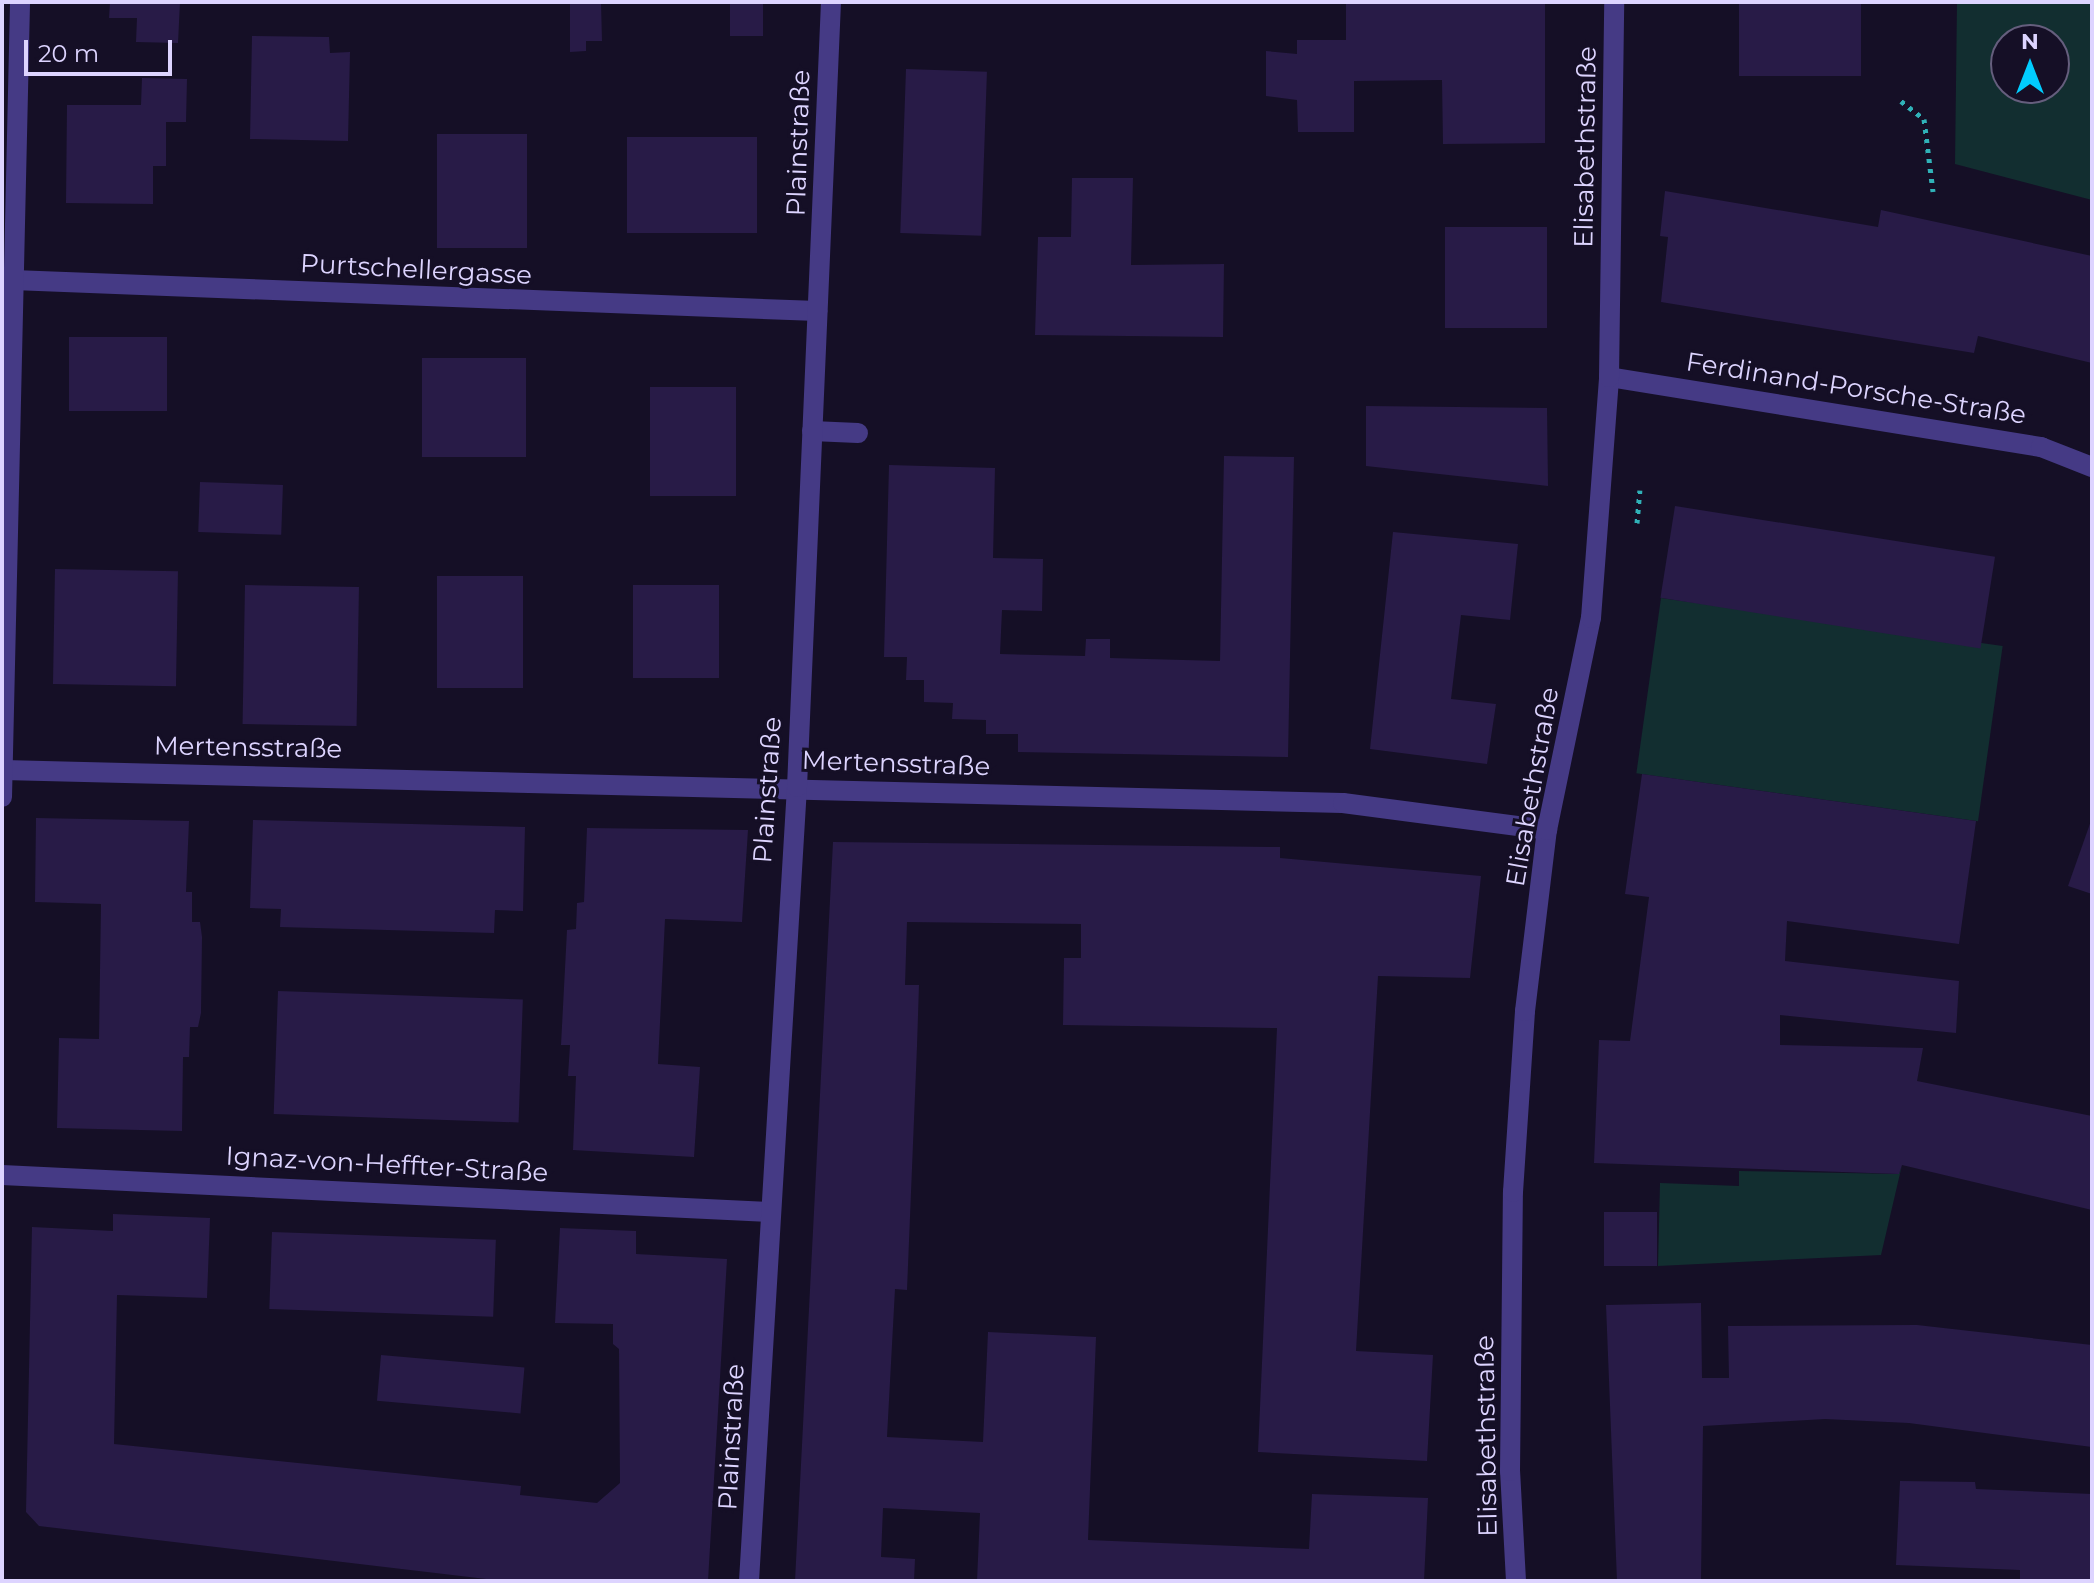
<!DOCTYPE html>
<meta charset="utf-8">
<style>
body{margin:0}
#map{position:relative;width:2094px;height:1583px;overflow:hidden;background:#150f26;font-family:Montserrat,sans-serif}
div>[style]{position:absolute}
.green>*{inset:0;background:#122e30;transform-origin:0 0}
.building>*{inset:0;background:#281b47;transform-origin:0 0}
.path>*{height:5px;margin-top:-2.5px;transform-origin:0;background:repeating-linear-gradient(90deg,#30b2b8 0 4px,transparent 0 10px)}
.minor>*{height:20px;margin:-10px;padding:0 10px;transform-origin:10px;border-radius:10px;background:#453a85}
span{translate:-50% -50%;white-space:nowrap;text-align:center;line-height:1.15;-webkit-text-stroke:6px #150f26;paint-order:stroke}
.street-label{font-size:26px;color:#ddd4ff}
.frame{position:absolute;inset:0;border:4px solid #ddd4ff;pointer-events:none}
.north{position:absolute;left:1990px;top:24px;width:80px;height:80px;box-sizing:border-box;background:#150f26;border:2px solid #655e7d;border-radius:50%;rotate:0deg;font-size:22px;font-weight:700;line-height:32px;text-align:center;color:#ddd4ff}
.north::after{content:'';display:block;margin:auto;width:28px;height:36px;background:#01ccfe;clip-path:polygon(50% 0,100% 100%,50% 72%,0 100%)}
.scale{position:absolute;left:24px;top:40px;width:148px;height:36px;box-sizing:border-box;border:4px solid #ddd4ff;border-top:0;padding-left:10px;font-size:24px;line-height:28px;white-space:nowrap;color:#ddd4ff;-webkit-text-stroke:6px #150f26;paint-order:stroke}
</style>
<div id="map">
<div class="green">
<i style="clip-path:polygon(evenodd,1957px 2px,2092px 2px,2092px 200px,1955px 164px,1957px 2px,2006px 40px,2054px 40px,2054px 88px,2006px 88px,2006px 40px)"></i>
<i style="left:1661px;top:598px;width:345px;height:177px;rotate:8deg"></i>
<i style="clip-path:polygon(1902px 1165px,1881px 1255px,1658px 1266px,1660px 1183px,1739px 1186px,1739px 1171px,1899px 1174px)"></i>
</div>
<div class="building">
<i style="clip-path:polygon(110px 2px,180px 2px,178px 43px,136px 42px,137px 18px,109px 18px)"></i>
<i style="clip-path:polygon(570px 2px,601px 2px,602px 41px,586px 41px,586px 51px,570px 52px)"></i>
<i style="left:730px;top:2px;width:33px;height:34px"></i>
<i style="clip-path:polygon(1346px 2px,1545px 2px,1545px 143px,1443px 144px,1442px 80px,1354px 81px,1354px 132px,1298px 132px,1297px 100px,1266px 96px,1266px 51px,1297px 54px,1297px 40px,1346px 40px)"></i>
<i style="left:1739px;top:2px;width:122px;height:74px"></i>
<i style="clip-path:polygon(252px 36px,329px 37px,330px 53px,350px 52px,348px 141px,250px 139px)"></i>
<i style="left:906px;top:69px;width:81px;height:164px;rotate:2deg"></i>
<i style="clip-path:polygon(142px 78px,187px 79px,186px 122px,166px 122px,166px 166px,153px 166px,153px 204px,66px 203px,67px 105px,141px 105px)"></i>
<i style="left:437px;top:134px;width:90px;height:114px"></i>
<i style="left:627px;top:137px;width:130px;height:96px"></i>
<i style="clip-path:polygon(1072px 178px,1133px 178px,1131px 265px,1224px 264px,1223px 337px,1035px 335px,1038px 237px,1071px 237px)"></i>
<i style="clip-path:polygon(1665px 191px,1878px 227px,1881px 210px,2092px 256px,2092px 363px,1978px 336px,1974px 353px,1661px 302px,1668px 237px,1660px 236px)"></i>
<i style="left:1445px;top:227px;width:102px;height:101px"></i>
<i style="left:69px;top:337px;width:98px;height:74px"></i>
<i style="left:422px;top:358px;width:104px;height:99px"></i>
<i style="left:650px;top:387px;width:86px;height:109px"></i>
<i style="clip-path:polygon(1366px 406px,1547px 408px,1548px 486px,1366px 466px)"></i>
<i style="clip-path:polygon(1224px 456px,1294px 457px,1288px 757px,1018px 752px,1018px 734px,986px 734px,986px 720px,952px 719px,953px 703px,924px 702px,924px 680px,906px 680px,907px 657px,884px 657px,889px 465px,995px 468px,993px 558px,1043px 559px,1042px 611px,1002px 610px,1000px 654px,1085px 656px,1086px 639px,1110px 639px,1110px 658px,1220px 661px)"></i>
<i style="left:200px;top:482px;width:83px;height:50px;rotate:2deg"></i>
<i style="left:1675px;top:506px;width:324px;height:93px;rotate:9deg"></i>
<i style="clip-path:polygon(1393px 532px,1518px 544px,1510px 620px,1461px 615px,1451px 699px,1496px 704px,1487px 764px,1370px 749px)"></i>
<i style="left:55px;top:569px;width:123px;height:115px;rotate:1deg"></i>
<i style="left:437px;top:576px;width:86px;height:112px"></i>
<i style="left:245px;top:585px;width:114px;height:139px;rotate:1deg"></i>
<i style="left:633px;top:585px;width:86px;height:93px"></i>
<i style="clip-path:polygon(1642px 774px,1976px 821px,1959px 944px,1787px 921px,1785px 961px,1959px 981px,1956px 1033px,1780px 1015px,1780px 1045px,1923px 1048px,1917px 1081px,2092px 1116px,2092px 1210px,1902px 1165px,1899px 1174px,1594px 1163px,1599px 1040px,1630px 1041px,1649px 897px,1625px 894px)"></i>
<i style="clip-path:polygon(36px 818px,189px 821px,186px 892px,192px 892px,192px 922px,200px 922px,202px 937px,201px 1013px,198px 1027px,190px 1027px,189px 1057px,183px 1057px,182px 1131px,57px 1128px,59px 1038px,99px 1039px,101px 904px,35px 902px)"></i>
<i style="clip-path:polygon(2092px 818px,2092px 894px,2068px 886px)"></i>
<i style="clip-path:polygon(253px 820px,525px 827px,523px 911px,495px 910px,494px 933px,280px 927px,281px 909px,250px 908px)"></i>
<i style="clip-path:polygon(587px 828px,748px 830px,742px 922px,665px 919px,658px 1064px,700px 1067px,694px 1157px,573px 1150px,576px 1076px,568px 1076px,570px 1045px,561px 1045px,567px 930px,576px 929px,577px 903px,584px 902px)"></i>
<i style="clip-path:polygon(833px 842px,1280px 847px,1280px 858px,1481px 876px,1470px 978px,1378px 976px,1356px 1351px,1433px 1355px,1427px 1461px,1258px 1452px,1277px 1028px,1063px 1025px,1064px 958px,1081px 958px,1081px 924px,907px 922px,905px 985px,919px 985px,917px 1046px,907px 1290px,895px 1289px,887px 1437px,983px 1442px,988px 1332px,1096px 1337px,1088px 1540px,1309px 1549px,1312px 1494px,1428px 1498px,1424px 1581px,977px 1581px,980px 1513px,883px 1508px,881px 1557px,915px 1559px,914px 1581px,795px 1581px)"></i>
<i style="left:278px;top:991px;width:245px;height:123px;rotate:2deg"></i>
<i style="left:1604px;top:1212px;width:53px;height:54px"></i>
<i style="clip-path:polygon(113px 1214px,210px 1218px,207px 1298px,117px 1295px,114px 1444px,521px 1486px,520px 1495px,597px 1503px,620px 1483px,619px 1349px,613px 1344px,613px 1324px,555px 1323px,560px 1228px,636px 1231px,636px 1254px,727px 1259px,708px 1581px,503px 1581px,39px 1526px,26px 1512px,32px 1227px,113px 1231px)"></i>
<i style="left:272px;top:1232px;width:224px;height:77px;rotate:2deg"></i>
<i style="clip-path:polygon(1701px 1303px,1702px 1378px,1729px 1378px,1728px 1326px,1917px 1325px,2092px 1345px,2092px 1447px,1909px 1423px,1825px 1419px,1703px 1426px,1701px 1581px,1617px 1581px,1606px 1305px)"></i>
<i style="left:381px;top:1355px;width:144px;height:46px;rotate:5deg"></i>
<i style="clip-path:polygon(1900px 1481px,1975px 1482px,1976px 1489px,2092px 1494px,2092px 1581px,2020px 1581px,2020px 1570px,1896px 1565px)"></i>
</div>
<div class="path">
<i style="left:1901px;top:101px;width:29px;rotate:38deg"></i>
<i style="left:1924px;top:119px;width:73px;rotate:82.9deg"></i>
<i style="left:1637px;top:523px;width:33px;rotate:-85deg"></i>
</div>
<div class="minor">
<i style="left:13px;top:280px;width:805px;rotate:2.21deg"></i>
<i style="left:1609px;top:377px;width:438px;rotate:9.2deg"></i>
<i style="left:2041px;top:447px;width:55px;rotate:21.4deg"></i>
<i style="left:812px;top:431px;width:46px;rotate:2.5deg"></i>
<i style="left:3px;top:770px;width:1340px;rotate:1.41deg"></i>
<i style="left:1343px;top:803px;width:206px;rotate:7.5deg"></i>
<i style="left:2px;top:797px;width:795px;rotate:-88.7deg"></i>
<i style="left:2px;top:1175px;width:769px;rotate:2.76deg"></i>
<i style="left:749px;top:1581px;width:795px;rotate:-86.54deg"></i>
<i style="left:797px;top:787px;width:786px;rotate:-87.52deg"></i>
<i style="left:1516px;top:1581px;width:110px;rotate:-93.1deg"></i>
<i style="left:1510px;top:1471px;width:279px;rotate:-89.4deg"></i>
<i style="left:1513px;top:1192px;width:181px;rotate:-86.2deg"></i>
<i style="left:1525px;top:1011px;width:182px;rotate:-83.1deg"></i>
<i style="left:1547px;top:830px;width:217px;rotate:-78.3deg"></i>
<i style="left:1591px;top:618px;width:242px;rotate:-85.7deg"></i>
<i style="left:1609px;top:377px;width:375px;rotate:-89.2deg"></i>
</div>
<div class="street-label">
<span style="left:799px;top:143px;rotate:-88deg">Plainstraße</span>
<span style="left:1586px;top:147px;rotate:-89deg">Elisabethstraße</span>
<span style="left:416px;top:270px;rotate:3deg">Purtschellergasse</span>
<span style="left:1856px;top:389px;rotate:9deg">Ferdinand-Porsche-Straße</span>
<span style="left:248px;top:748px;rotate:1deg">Mertensstraße</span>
<span style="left:896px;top:764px;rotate:2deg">Mertensstraße</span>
<span style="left:1533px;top:787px;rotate:-80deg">Elisabethstraße</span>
<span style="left:768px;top:790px;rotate:-86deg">Plainstraße</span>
<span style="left:387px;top:1165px;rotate:3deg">Ignaz-von-Heffter-Straße</span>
<span style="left:1487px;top:1436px;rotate:-91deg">Elisabethstraße</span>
<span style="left:732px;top:1437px;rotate:-87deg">Plainstraße</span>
</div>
<div class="frame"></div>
<div class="north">N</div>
<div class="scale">20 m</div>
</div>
